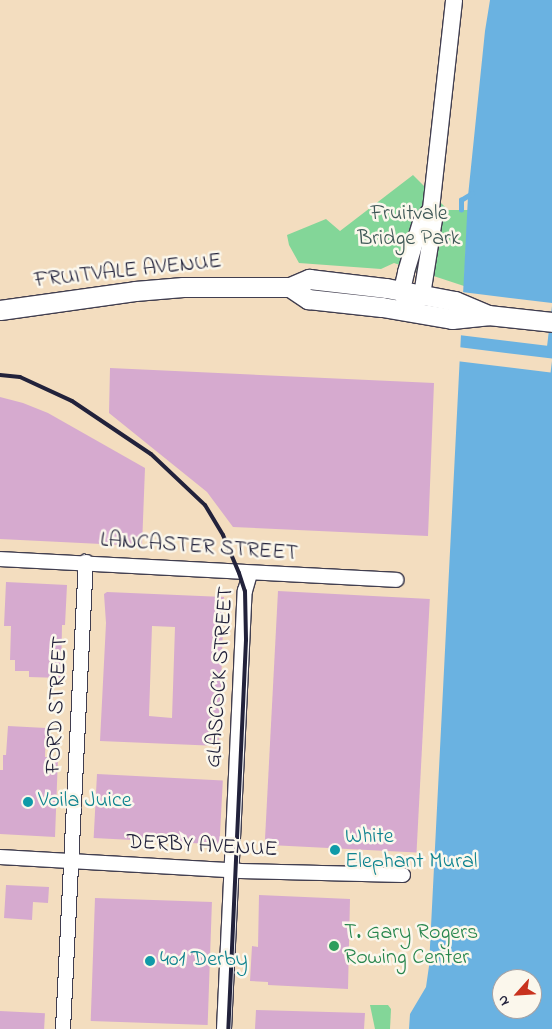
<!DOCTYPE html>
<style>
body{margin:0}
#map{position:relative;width:552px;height:1029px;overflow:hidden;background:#f3ddbf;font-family:"Indie Flower",sans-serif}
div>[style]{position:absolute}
.green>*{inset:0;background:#83d698}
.water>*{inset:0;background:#6ab2e1}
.pier>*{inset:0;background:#f3ddbf;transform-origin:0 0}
.stream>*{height:4.5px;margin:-2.25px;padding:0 2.25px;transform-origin:2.25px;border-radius:2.25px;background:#6ab2e1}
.building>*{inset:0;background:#d6aacf;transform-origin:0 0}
.roads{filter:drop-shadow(1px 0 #413e4f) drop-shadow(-1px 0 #413e4f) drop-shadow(0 1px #413e4f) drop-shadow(0 -1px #413e4f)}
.minor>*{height:14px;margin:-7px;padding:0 7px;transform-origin:7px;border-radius:7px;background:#fff}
.tertiary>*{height:16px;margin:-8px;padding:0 8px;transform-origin:8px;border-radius:8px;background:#fff}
.secondary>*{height:19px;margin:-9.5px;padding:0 9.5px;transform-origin:9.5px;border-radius:9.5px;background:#fff}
.rail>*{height:4px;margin:-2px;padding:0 2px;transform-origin:2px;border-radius:2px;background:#22223b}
.dots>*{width:14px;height:14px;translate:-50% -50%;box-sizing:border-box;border:2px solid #fbf7ec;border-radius:50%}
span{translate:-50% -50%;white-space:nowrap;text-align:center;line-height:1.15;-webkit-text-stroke:5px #fbf7ec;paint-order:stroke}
.park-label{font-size:22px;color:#3f5857}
.street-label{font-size:22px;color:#22223b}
.culture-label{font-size:22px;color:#0d838f}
.left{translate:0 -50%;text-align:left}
.leisure-label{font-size:22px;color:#27864d}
.north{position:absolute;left:492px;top:969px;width:50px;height:50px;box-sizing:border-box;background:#fbf7ec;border:1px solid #a4a2a5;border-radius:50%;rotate:244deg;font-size:14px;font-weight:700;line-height:20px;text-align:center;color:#22223b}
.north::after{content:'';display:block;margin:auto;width:18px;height:22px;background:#c8321e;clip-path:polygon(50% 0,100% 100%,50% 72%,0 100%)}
</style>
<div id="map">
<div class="green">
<i style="clip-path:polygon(413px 175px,448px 210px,468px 210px,464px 286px,394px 263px,381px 269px,299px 263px,289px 245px,287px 235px,326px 219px,340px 231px)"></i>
<i style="clip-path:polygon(370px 1005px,388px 1005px,391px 1009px,390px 1029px,375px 1029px)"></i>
</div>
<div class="water">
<i style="clip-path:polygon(evenodd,490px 0,552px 0,552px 1029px,409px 1029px,410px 1014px,426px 987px,429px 966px,468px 196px,485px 31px,490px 0,502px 979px,532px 979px,532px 1009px,502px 1009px,502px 979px)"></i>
</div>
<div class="pier">
<i style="left:462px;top:292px;width:91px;height:43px;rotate:7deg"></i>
<i style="left:458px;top:347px;width:95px;height:14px;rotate:7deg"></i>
</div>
<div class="stream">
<i style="left:461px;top:210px;width:10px;rotate:-90deg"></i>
<i style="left:461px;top:200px;width:13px;rotate:-32deg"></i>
</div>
<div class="building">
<i style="clip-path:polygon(110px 368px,434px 383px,428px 536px,233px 527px,207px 492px,109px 413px)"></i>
<i style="clip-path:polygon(0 397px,23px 403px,48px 413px,145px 468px,142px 546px,0 539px)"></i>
<i style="clip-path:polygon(6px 582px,67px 585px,65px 625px,62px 625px,61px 678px,29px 677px,29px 671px,15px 671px,15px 660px,10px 660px,11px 626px,4px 626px)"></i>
<i style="left:278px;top:591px;width:152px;height:254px;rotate:3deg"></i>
<i style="clip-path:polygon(evenodd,107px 592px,224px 597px,219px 746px,100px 741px,106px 623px,104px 594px,107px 592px,152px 626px,175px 627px,172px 718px,149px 716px,152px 626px)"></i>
<i style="clip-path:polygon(8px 726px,46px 728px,45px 757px,58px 757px,55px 837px,0 834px,0 770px,3px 770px,3px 755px,6px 755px)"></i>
<i style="left:97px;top:774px;width:126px;height:64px;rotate:3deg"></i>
<i style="clip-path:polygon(6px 885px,49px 887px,48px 903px,33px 902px,32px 920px,4px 918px)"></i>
<i style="clip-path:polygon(259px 895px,350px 899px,348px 989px,268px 985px,268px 982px,250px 981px,252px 946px,258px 947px)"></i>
<i style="left:95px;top:898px;width:117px;height:123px;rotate:2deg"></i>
<i style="clip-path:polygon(256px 1010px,365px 1013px,364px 1029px,255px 1029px)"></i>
<i style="left:0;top:1011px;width:45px;height:18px;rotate:3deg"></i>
</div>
<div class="roads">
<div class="minor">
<i style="left:0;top:559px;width:397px;rotate:3deg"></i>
<i style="left:0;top:857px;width:240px;rotate:3.3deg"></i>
<i style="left:240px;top:871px;width:163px;rotate:1.4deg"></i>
<i style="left:63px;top:1029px;width:468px;rotate:-87.2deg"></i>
<i style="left:224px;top:1029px;width:439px;rotate:-87.3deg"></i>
<i style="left:245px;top:591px;width:18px;rotate:-74deg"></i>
</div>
<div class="tertiary">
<i style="left:405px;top:303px;width:13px;rotate:-103deg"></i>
<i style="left:402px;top:290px;width:18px;rotate:-77deg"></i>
<i style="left:406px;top:272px;width:52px;rotate:-73.3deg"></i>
<i style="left:421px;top:222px;width:16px;rotate:-52deg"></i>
<i style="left:414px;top:305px;width:13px;rotate:-51deg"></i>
<i style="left:422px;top:295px;width:77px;rotate:-81deg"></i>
<i style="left:434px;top:219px;width:10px;rotate:-107deg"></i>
<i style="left:431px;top:209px;width:210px;rotate:-83.7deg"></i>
</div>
<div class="secondary">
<i style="left:290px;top:287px;width:22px;rotate:34deg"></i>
<i style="left:308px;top:299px;width:74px;rotate:6.2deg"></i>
<i style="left:382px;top:307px;width:71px;rotate:9.7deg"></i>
<i style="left:452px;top:319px;width:36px;rotate:-6deg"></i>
<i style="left:488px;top:315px;width:64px;rotate:6.2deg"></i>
<i style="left:0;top:310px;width:136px;rotate:-8deg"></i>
<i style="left:135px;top:291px;width:48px;rotate:-4.8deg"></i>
<i style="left:183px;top:287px;width:107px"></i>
<i style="left:290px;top:287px;width:21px;rotate:-23deg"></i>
<i style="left:309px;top:279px;width:78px;rotate:6.7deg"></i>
<i style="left:386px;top:288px;width:70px;rotate:10.7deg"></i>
<i style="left:455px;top:301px;width:36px;rotate:23deg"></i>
</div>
</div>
<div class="rail">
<i style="left:0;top:375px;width:20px;rotate:6deg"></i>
<i style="left:20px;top:377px;width:57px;rotate:24.8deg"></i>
<i style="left:72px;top:401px;width:95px;rotate:33.9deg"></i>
<i style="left:151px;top:454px;width:74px;rotate:43.4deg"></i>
<i style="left:205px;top:505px;width:35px;rotate:59deg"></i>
<i style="left:223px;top:535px;width:41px;rotate:67.2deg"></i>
<i style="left:239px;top:573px;width:19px;rotate:72deg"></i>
<i style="left:245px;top:591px;width:49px;rotate:88.8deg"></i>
<i style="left:246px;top:640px;width:389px;rotate:92.6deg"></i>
</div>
<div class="dots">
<i style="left:28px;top:802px;background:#0f9aa8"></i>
<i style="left:335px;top:850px;background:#0f9aa8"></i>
<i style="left:334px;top:946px;background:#2e9e5b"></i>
<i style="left:150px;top:961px;background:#0f9aa8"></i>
</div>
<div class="park-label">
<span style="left:409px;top:227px">Fruitvale<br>Bridge Park</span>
</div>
<div class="street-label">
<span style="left:128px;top:272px;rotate:-6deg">FRUITVALE AVENUE</span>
<span style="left:199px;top:548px;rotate:4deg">LANCASTER STREET</span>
<span style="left:221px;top:677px;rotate:-86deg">GLASCOCK STREET</span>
<span style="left:58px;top:705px;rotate:-87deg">FORD STREET</span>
<span style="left:202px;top:847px;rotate:3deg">DERBY AVENUE</span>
</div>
<div class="culture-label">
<span class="left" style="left:38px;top:802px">Voila Juice</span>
<span class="left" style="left:345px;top:850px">White<br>Elephant Mural</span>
<span class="left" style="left:160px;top:961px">401 Derby</span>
</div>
<div class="leisure-label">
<span class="left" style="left:344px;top:946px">T. Gary Rogers<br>Rowing Center</span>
</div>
<div class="north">N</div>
</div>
